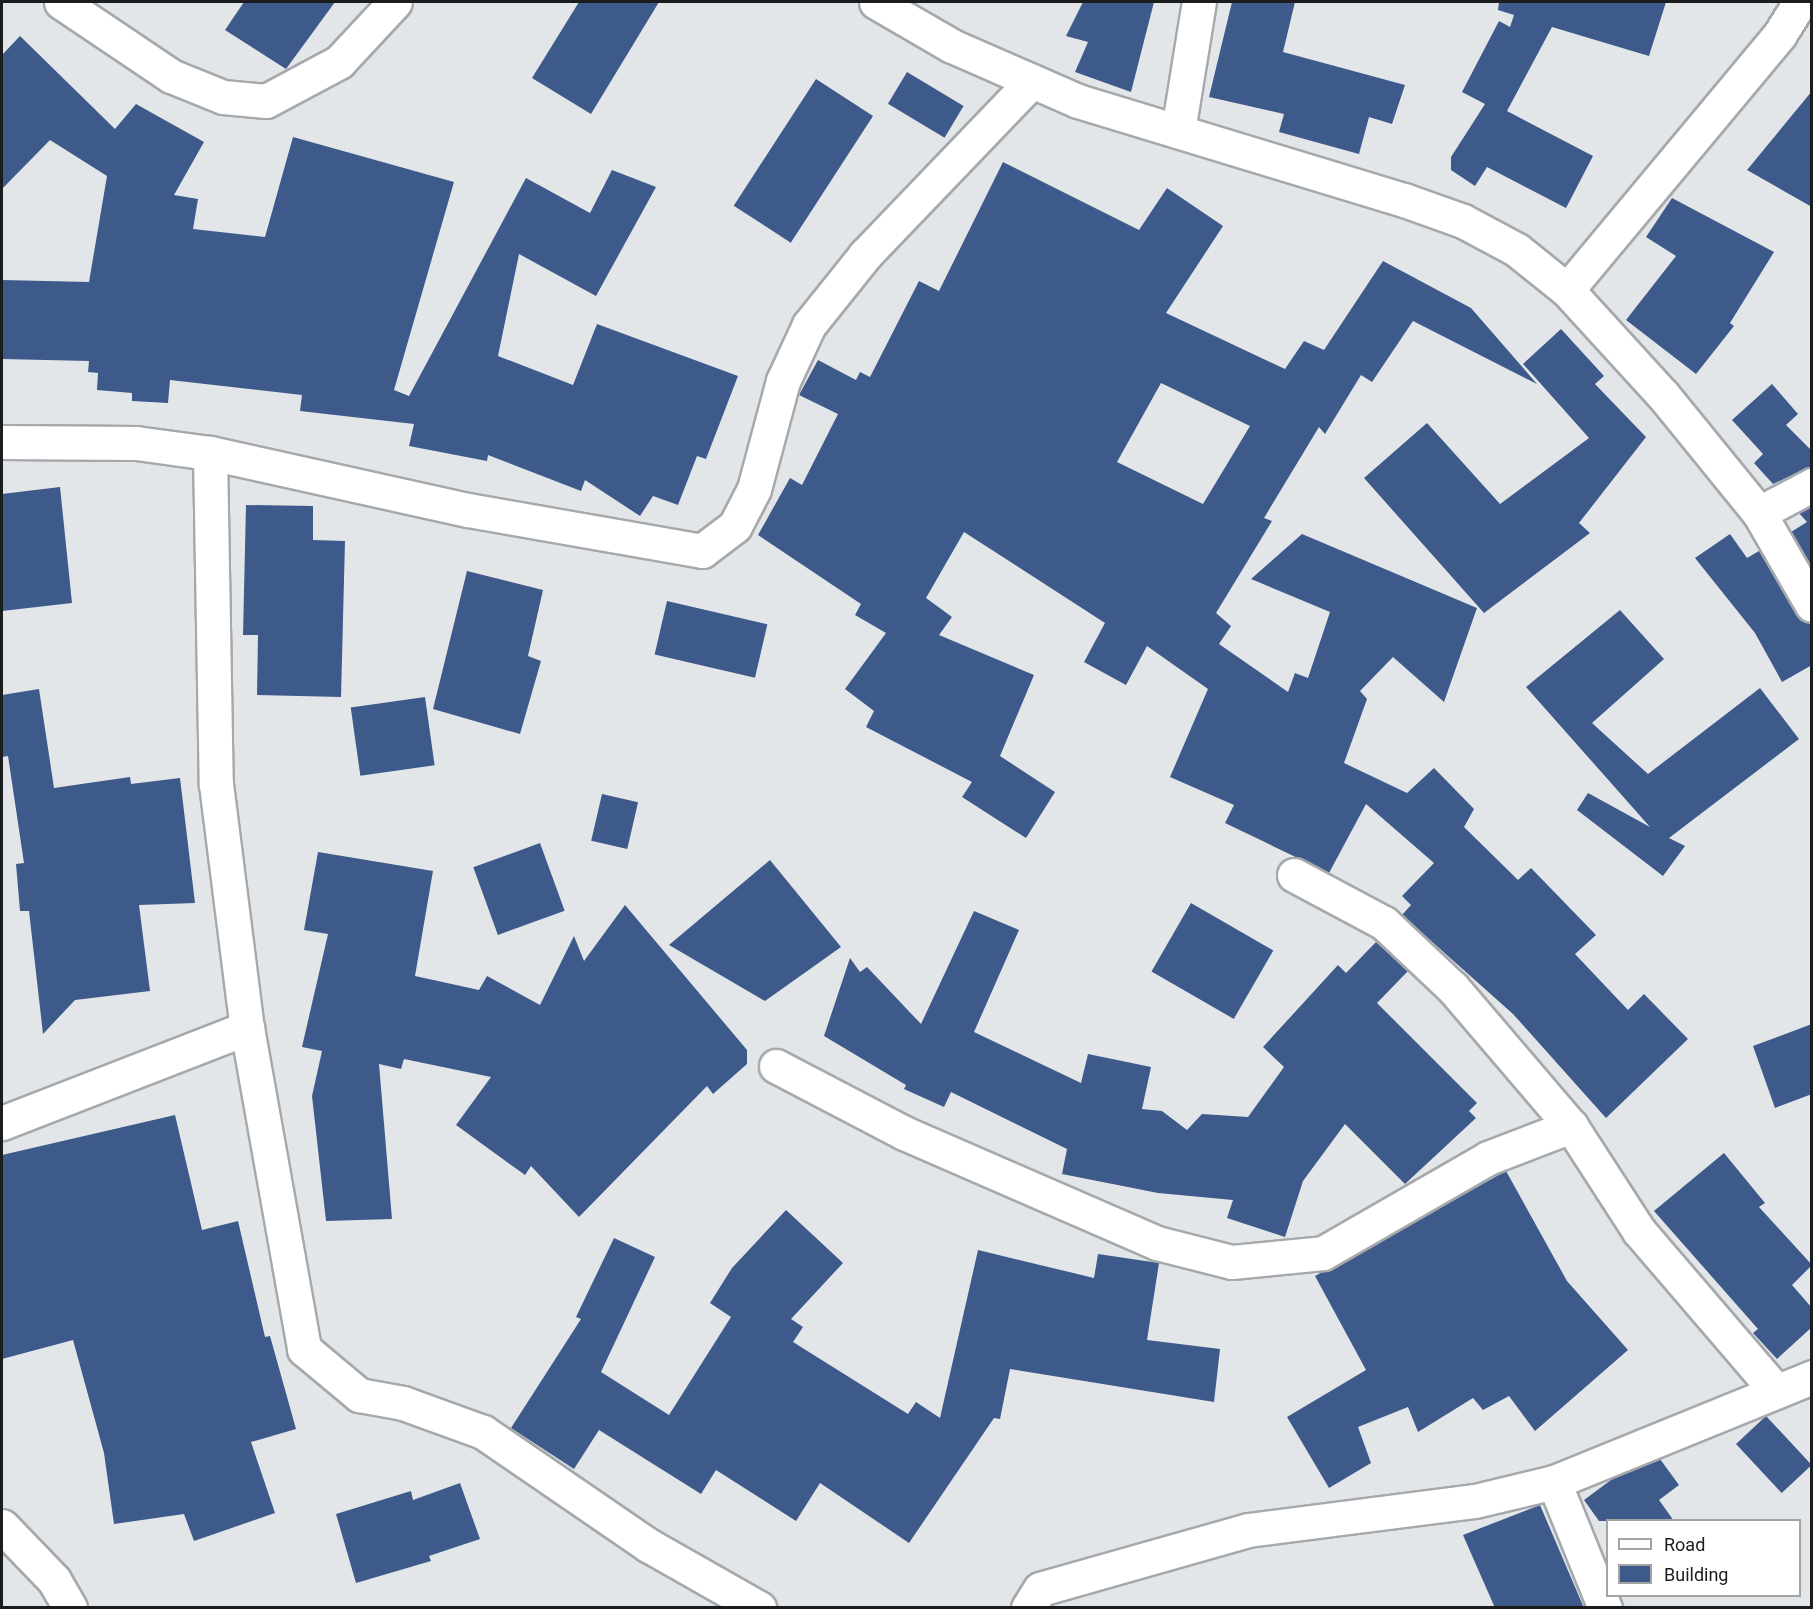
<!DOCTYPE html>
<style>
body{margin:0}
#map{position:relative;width:1813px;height:1609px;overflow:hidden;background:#e3e6e9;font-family:Roboto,sans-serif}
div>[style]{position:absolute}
.building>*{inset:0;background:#3e5a8a;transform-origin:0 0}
.roads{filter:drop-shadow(2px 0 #a6a9ac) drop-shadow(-2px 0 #a6a9ac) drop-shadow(0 2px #a6a9ac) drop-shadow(0 -2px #a6a9ac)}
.street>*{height:33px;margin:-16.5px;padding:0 16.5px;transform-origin:16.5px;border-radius:16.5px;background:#fff}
span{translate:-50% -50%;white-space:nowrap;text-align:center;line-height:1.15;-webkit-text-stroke:6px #fff;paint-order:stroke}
.frame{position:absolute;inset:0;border:3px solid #1b1c1d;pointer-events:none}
.legend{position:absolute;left:1606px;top:1519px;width:195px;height:78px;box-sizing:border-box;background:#fff;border:2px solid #a4a4a5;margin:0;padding:8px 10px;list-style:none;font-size:18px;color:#1b1c1d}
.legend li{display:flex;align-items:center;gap:12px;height:30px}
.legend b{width:30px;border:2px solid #a4a4a5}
</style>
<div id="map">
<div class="building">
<i style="clip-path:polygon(244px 2px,335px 2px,286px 69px,225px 30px)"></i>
<i style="clip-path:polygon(579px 2px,659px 2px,591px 114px,532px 78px)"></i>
<i style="clip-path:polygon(1083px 2px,1154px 2px,1131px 92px,1075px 72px,1088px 42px,1066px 36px)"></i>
<i style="clip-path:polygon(1232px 2px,1295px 2px,1283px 52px,1405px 85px,1392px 124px,1369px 117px,1359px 154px,1279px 132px,1284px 114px,1209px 97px)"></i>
<i style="clip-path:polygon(1499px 2px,1666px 2px,1649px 56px,1552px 27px,1507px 111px,1593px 156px,1566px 208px,1487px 167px,1475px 186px,1451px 170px,1451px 157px,1485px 104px,1462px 92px,1499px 21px,1510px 27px,1514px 15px,1498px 10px)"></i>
<i style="clip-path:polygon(20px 36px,115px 129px,136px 104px,204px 142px,174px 195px,198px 199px,193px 229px,265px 237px,293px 137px,454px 182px,394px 390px,409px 396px,526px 178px,590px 213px,612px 170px,656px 187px,596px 296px,519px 254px,498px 356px,573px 385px,597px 324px,738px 376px,706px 459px,697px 456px,678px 505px,653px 496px,640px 516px,585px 480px,581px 491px,488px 455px,487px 461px,409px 446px,414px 424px,300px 411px,302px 395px,170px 380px,168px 403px,132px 401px,132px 393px,97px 390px,98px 373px,88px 372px,89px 361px,2px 359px,2px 280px,89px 282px,107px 176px,50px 140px,2px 189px,2px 55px)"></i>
<i style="left:907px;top:72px;width:66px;height:37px;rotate:31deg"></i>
<i style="left:816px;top:79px;width:68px;height:151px;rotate:33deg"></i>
<i style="clip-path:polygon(1812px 91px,1812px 207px,1747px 170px)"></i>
<i style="clip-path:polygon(evenodd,1003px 162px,1139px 230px,1167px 188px,1223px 226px,1166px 313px,1285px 369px,1304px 341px,1324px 350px,1383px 261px,1471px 308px,1537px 384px,1413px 321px,1372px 382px,1361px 375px,1325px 434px,1319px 427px,1264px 518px,1272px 521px,1216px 613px,1231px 626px,1219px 644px,1288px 692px,1295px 673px,1308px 678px,1330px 612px,1251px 579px,1302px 534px,1477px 608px,1444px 702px,1393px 657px,1360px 691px,1367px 699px,1344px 763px,1407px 793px,1434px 768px,1474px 809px,1464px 827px,1518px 880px,1531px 868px,1596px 935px,1575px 954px,1628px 1010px,1644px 994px,1688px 1039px,1606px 1118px,1513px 1014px,1402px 915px,1411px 905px,1402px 896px,1434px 863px,1366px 804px,1329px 873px,1225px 823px,1234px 805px,1170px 777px,1208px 689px,1147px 646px,1126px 685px,1084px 662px,1105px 623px,964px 532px,926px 598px,952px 617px,939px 635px,1034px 675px,1000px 756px,1055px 792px,1026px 838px,962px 797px,972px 782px,866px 727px,874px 711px,845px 689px,886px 633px,855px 615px,861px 604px,758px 535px,790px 478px,802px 485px,838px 414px,799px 395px,818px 360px,856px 380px,860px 372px,870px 377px,919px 281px,939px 291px,1003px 162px,1161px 383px,1250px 426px,1203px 504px,1117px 462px,1161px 383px)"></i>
<i style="clip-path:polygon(1672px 198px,1774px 252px,1730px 323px,1734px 326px,1696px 374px,1626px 320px,1676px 256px,1646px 237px)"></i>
<i style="clip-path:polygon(1561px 329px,1604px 376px,1595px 384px,1646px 437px,1579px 523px,1590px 533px,1484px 613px,1364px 478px,1427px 423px,1500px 504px,1589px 438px,1523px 364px)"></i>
<i style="clip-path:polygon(1772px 384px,1798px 414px,1786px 425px,1812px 451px,1812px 466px,1773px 484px,1754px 463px,1763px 454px,1732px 420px)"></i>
<i style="clip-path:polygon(60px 487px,72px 603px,2px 611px,2px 494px)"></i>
<i style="clip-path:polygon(246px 505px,313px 506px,313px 540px,345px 541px,341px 697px,257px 695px,258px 635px,243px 635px)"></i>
<i style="clip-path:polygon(1812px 506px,1812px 567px,1791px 532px,1807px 522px,1799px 513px)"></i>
<i style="clip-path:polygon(1730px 534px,1747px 558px,1759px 551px,1796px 614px,1812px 624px,1812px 665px,1782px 682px,1755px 633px,1695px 558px)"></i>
<i style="clip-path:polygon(467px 571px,543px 590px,528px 656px,541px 661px,520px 734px,433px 709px)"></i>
<i style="left:667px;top:601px;width:103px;height:55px;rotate:13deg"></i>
<i style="clip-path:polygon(1620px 610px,1664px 659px,1592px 723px,1648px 774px,1760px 688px,1799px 739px,1669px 838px,1685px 846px,1663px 876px,1577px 810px,1588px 793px,1650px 827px,1526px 687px)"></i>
<i style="clip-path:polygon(39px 689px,54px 788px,130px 777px,131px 784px,180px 778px,195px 903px,139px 905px,150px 991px,75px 1000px,43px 1034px,29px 911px,20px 911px,16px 864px,24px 863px,8px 756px,2px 757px,2px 695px)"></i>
<i style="left:425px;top:697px;width:69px;height:75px;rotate:82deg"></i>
<i style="left:602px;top:794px;width:37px;height:48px;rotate:13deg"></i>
<i style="left:540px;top:843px;width:72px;height:71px;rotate:70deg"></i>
<i style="clip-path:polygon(318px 852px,433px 871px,415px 976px,479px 990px,487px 976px,540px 1005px,574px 936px,584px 961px,625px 905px,747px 1050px,747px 1064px,713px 1094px,707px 1086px,579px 1217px,531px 1166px,525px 1175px,456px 1125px,491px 1077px,404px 1059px,401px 1069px,379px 1064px,392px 1219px,326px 1221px,312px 1096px,322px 1051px,302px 1047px,328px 934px,304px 930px)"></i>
<i style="clip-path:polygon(770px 860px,841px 947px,765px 1001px,669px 945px)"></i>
<i style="left:1191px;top:903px;width:95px;height:79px;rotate:30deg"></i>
<i style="clip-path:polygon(974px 911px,1019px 930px,974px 1032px,1081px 1083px,1088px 1054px,1151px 1067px,1142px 1109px,1162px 1111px,1187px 1130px,1202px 1114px,1248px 1117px,1284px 1067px,1263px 1047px,1338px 965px,1346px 973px,1376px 942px,1408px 971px,1377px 1003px,1477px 1103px,1469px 1111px,1476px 1118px,1405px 1184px,1345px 1124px,1303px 1181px,1285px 1237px,1227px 1218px,1233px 1200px,1158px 1193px,1062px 1174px,1067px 1149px,951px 1092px,944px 1107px,904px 1089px,906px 1085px,824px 1036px,850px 958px,860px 972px,867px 967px,921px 1024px)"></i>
<i style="clip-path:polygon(1812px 1024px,1812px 1094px,1775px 1108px,1753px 1046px)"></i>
<i style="clip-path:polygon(175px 1115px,202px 1230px,238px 1221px,265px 1337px,270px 1336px,296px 1429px,251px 1442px,275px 1513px,194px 1541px,184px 1514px,114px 1524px,104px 1453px,73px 1340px,2px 1359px,2px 1155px)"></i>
<i style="clip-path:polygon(1724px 1153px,1765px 1203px,1759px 1207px,1812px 1265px,1792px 1285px,1812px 1308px,1812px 1327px,1777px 1359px,1753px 1333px,1758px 1329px,1654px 1211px)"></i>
<i style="clip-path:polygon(1506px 1171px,1567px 1281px,1628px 1350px,1535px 1431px,1509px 1396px,1483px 1410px,1473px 1398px,1418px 1432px,1408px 1407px,1358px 1427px,1371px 1463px,1329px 1488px,1287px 1417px,1366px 1370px,1315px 1276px)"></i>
<i style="clip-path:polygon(786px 1210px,843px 1263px,791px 1319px,803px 1327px,793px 1342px,908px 1414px,916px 1402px,940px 1418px,978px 1250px,1094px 1278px,1098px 1254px,1159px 1263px,1147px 1340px,1220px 1349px,1214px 1402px,1010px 1369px,1000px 1419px,994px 1418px,909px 1543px,820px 1483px,796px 1521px,716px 1470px,701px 1494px,599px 1430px,574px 1469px,511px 1428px,581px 1319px,576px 1317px,614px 1238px,655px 1257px,601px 1372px,669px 1415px,731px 1317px,710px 1303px,732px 1268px)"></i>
<i style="left:1766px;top:1416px;width:67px;height:41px;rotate:47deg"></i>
<i style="clip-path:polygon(1660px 1459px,1679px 1485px,1659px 1500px,1674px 1521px,1599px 1521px,1584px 1500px,1615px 1477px)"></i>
<i style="clip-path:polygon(460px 1483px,480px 1539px,429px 1556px,431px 1561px,356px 1583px,336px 1514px,411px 1491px,413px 1500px)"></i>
<i style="clip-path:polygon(1540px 1505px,1584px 1608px,1495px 1608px,1463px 1535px)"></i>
</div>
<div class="roads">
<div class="street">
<i style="left:61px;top:2px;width:133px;rotate:33.9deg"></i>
<i style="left:171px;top:76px;width:56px;rotate:22deg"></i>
<i style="left:223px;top:97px;width:43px;rotate:5.3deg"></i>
<i style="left:266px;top:101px;width:83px;rotate:-28.1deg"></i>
<i style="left:339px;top:62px;width:82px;rotate:-47deg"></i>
<i style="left:876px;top:2px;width:88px;rotate:30.1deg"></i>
<i style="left:952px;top:46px;width:137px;rotate:23.6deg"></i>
<i style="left:1078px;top:101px;width:341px;rotate:16.9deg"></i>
<i style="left:1404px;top:200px;width:63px;rotate:19.6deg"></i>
<i style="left:1463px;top:221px;width:61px;rotate:28.2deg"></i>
<i style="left:1517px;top:250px;width:64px;rotate:38.7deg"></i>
<i style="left:1567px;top:290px;width:142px;rotate:47.6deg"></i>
<i style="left:1663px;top:395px;width:152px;rotate:50.9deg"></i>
<i style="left:1759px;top:513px;width:106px;rotate:60.1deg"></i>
<i style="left:1178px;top:131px;width:131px;rotate:-80.8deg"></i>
<i style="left:1567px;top:290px;width:333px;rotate:-50.2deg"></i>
<i style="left:1780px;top:34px;width:38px;rotate:-58deg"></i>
<i style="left:2px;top:442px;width:134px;rotate:0.4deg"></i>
<i style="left:136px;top:443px;width:75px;rotate:7.7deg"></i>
<i style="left:210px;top:453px;width:264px;rotate:12.5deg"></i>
<i style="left:468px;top:510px;width:238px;rotate:9.9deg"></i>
<i style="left:702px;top:551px;width:41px;rotate:-37.1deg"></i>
<i style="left:735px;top:526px;width:42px;rotate:-62.8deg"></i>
<i style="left:754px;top:489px;width:112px;rotate:-75deg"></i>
<i style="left:783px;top:381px;width:62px;rotate:-65.1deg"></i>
<i style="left:809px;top:325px;width:90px;rotate:-51.3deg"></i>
<i style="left:865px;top:255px;width:241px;rotate:-46.2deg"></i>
<i style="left:210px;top:453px;width:331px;rotate:89deg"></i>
<i style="left:216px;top:784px;width:246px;rotate:82.8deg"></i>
<i style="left:247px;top:1028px;width:326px;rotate:79.9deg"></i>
<i style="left:304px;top:1349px;width:72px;rotate:39.9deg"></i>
<i style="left:359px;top:1395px;width:45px;rotate:10.3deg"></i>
<i style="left:403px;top:1403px;width:85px;rotate:19.9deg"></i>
<i style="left:483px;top:1432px;width:200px;rotate:34.4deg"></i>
<i style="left:648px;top:1545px;width:128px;rotate:29.6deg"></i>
<i style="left:1759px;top:513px;width:60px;rotate:-27.8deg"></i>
<i style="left:1294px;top:875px;width:102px;rotate:28.1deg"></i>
<i style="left:1384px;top:923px;width:95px;rotate:43.3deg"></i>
<i style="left:1453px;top:988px;width:182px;rotate:49.5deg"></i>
<i style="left:1571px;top:1126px;width:125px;rotate:57.1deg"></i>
<i style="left:1639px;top:1231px;width:211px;rotate:49.4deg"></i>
<i style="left:776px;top:1066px;width:144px;rotate:27.6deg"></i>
<i style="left:904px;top:1133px;width:276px;rotate:23.5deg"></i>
<i style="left:1157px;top:1243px;width:77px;rotate:14.2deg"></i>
<i style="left:1232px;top:1262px;width:91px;rotate:-5.6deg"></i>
<i style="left:1323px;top:1253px;width:190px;rotate:-29.9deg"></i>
<i style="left:1488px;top:1158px;width:89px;rotate:-21.1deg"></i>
<i style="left:2px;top:1123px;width:263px;rotate:-21.2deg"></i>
<i style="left:1554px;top:1482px;width:136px;rotate:68deg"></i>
<i style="left:2px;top:1526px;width:75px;rotate:46.1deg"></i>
<i style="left:54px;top:1580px;width:32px;rotate:60deg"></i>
<i style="left:1028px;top:1608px;width:22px;rotate:-58deg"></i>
<i style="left:1040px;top:1589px;width:216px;rotate:-15.8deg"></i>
<i style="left:1248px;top:1530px;width:229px;rotate:-7.3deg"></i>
<i style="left:1475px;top:1501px;width:81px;rotate:-13.5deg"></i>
<i style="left:1554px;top:1482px;width:279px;rotate:-22.1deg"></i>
</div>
</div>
<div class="frame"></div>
<ul class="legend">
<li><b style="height:8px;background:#fff"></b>Road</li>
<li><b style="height:16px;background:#3e5a8a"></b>Building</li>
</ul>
</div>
